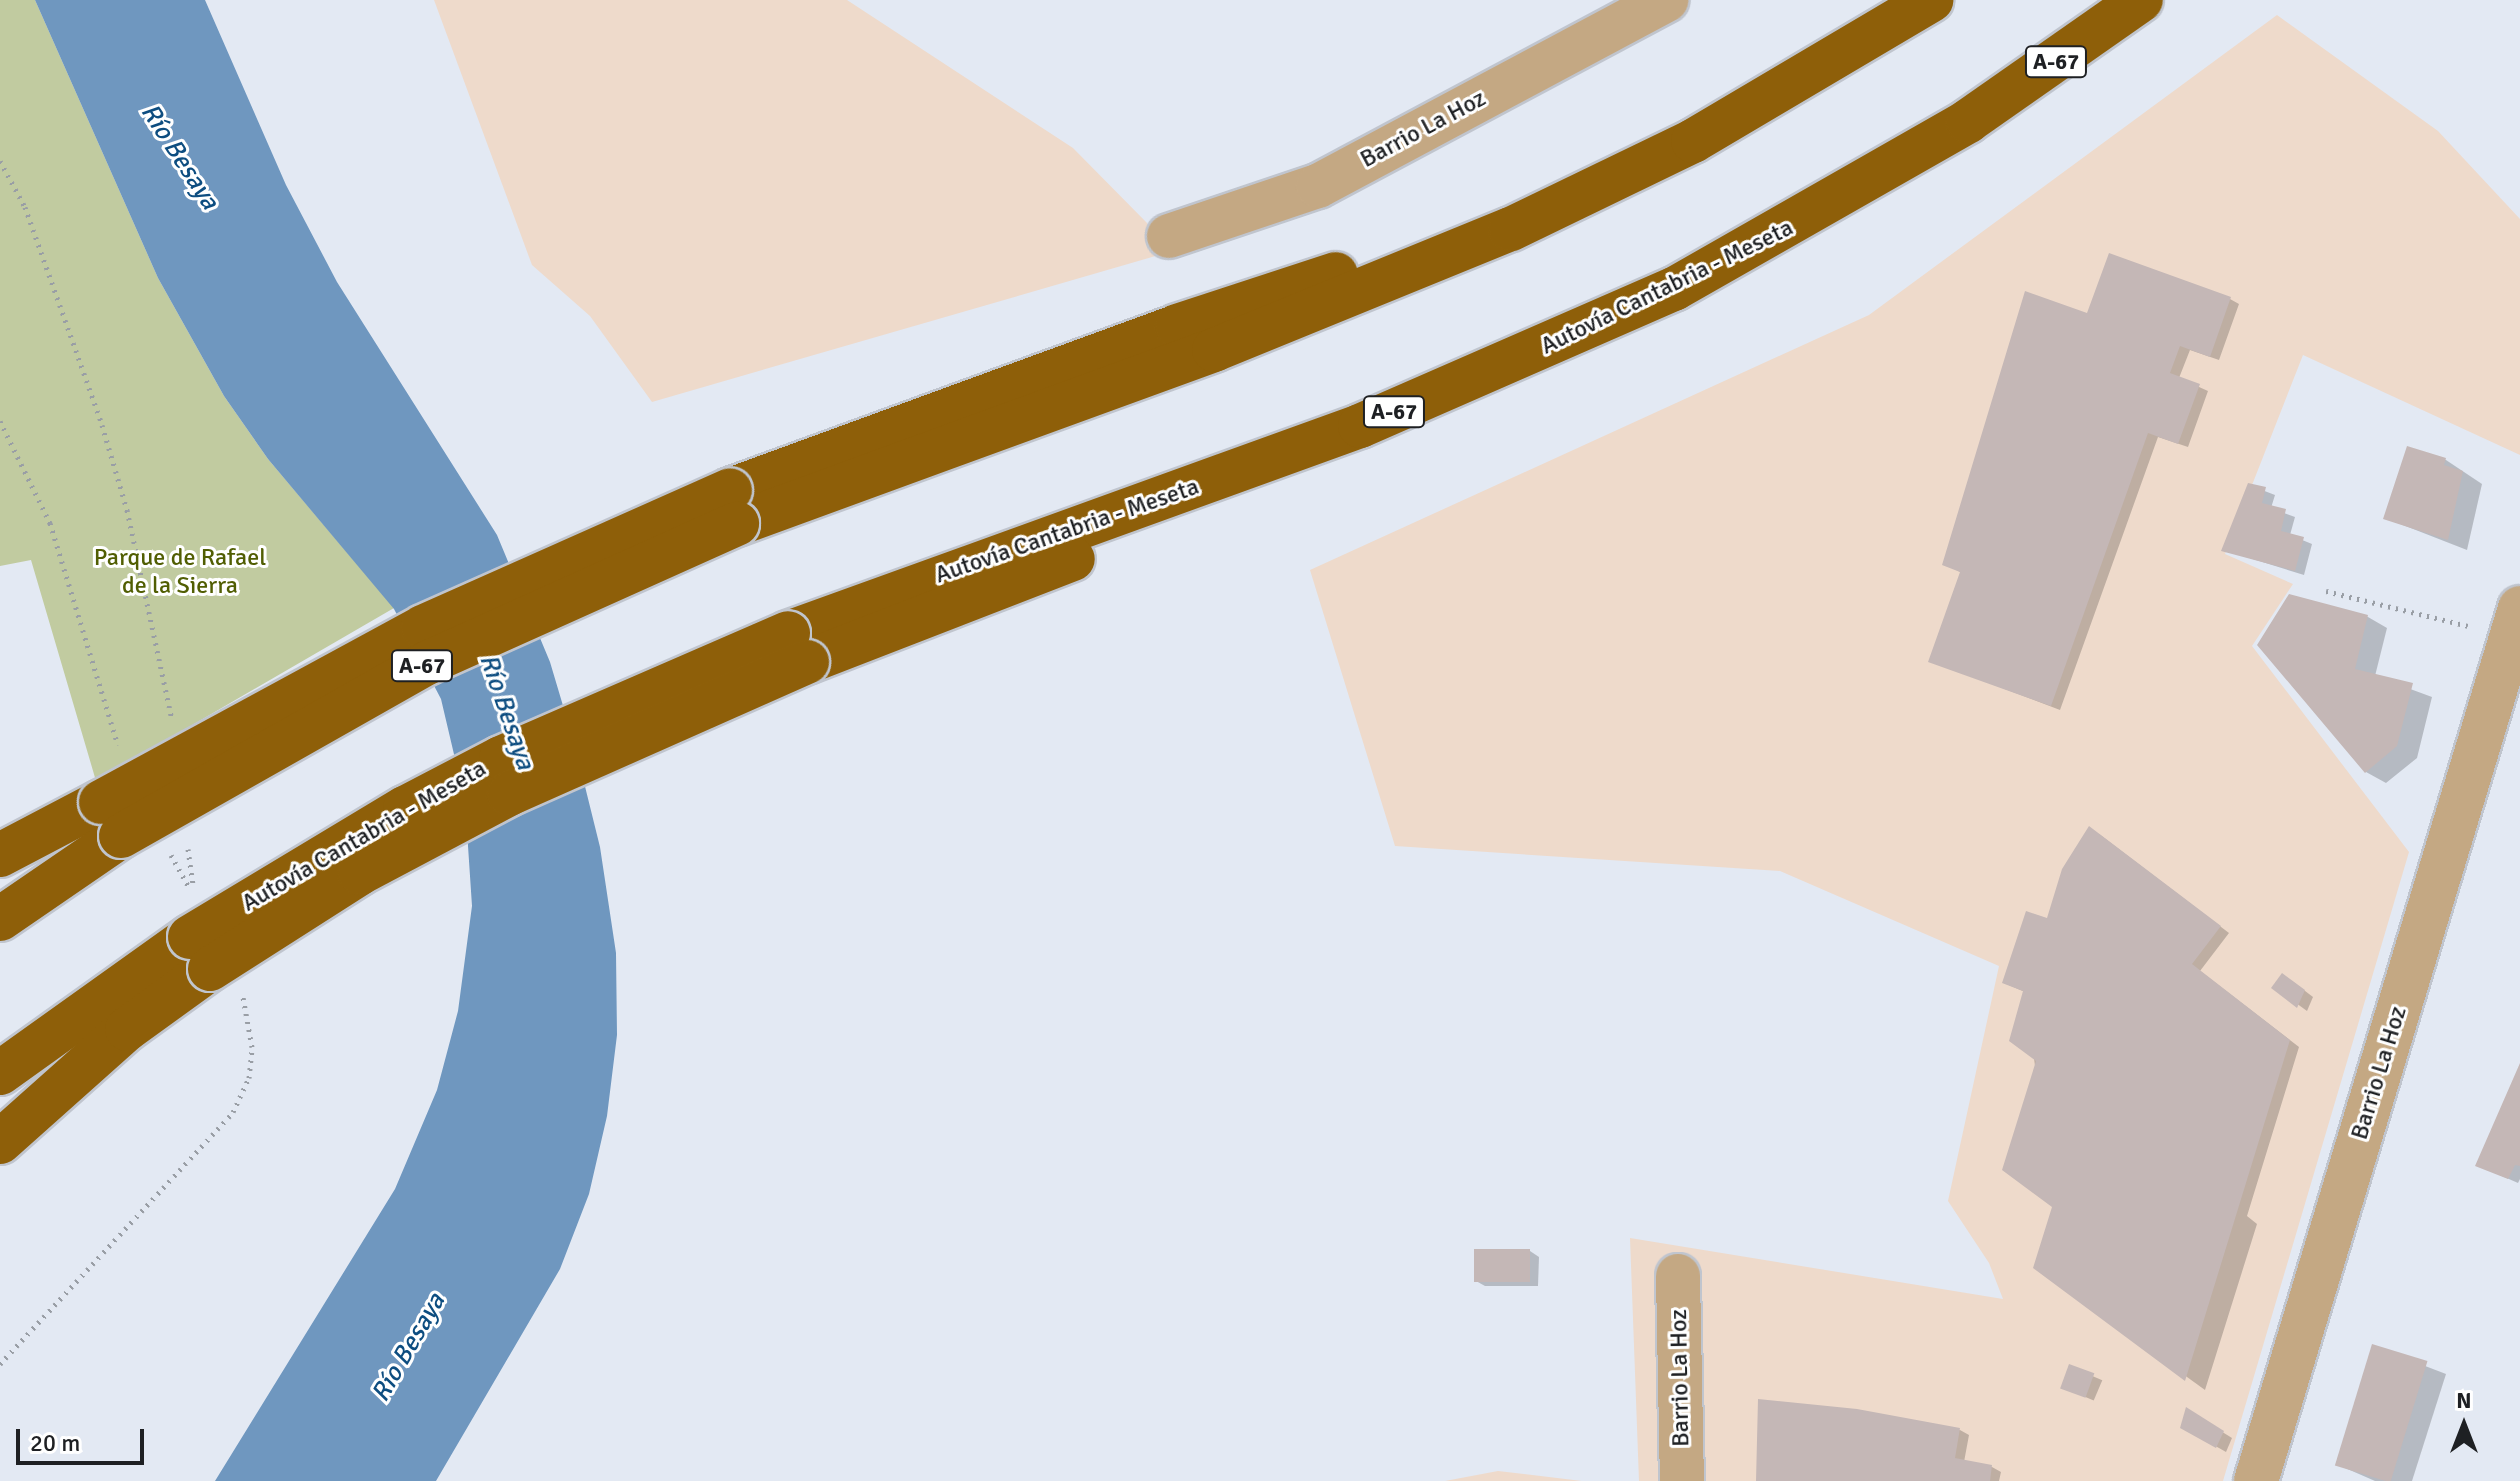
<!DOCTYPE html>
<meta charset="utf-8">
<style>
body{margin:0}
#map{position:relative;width:2520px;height:1481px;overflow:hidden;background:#e3e9f3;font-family:Signika,sans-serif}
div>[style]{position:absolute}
.industrial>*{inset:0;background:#eedacb}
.green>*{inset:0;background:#c1cba0}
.water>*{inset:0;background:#6f97bf}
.shadow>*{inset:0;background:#0003;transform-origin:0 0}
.building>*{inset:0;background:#c4b7b6;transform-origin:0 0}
.path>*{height:5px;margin-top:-2.5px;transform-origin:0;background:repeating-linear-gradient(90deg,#999ea5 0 2px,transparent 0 8px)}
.roads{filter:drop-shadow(2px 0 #c0c5ce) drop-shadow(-2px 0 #c0c5ce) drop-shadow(0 2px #c0c5ce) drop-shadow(0 -2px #c0c5ce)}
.minor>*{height:44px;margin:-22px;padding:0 22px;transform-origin:22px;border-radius:22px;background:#c4a883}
.highway>*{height:44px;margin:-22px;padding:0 22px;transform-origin:22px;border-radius:22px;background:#8e5f09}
.bridges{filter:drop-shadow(2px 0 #c0c5ce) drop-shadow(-2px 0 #c0c5ce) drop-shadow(0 2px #c0c5ce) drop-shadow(0 -2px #c0c5ce)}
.highway-bridge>*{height:44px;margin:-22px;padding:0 22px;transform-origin:22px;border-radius:22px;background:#8e5f09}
span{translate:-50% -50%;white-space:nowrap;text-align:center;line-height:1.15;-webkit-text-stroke:6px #fff;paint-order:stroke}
.shield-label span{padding:2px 6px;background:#fff;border:2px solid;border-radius:6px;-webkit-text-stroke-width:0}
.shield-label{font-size:22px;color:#1e2023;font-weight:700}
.street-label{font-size:24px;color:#1e2023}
.park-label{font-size:24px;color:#515e03}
.water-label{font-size:26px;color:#0d4d80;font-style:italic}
.north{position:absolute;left:2424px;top:1385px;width:80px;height:80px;-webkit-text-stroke:6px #fff;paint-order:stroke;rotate:0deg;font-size:22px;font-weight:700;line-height:32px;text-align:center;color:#1e2023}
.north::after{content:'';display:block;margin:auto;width:28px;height:36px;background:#1e2023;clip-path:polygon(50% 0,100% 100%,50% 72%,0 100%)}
.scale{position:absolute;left:16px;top:1429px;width:128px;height:36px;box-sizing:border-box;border:4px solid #1e2023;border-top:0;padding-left:10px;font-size:24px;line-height:28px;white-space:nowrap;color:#1e2023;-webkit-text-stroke:6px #fff;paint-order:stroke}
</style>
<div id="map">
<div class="industrial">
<i style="clip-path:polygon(434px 0,847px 0,1073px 148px,1147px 223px,1159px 255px,652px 402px,590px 316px,532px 265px)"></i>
<i style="clip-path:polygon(2277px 15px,2438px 131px,2520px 219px,2520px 455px,2303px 355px,2225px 554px,2293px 584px,2252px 646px,2409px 852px,2223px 1481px,1639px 1481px,1630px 1238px,2003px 1299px,1989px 1263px,1948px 1201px,1999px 966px,1780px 871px,1395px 846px,1310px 570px,1869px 315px)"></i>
<i style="clip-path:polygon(1498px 1471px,1582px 1481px,1445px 1481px)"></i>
</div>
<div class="green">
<i style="clip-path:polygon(0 0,35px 0,158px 278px,224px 396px,268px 459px,394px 608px,96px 781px,31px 560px,0 566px)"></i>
</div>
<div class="water">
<i style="clip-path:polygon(35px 0,205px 0,286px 185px,337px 282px,497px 535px,550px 662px,575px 746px,600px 847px,616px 953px,617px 1035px,607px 1116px,589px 1194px,560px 1269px,436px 1481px,215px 1481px,395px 1189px,437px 1090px,458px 1011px,472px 906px,465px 801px,441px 699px,394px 609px,268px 459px,224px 396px,158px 278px)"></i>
</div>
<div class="shadow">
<i style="clip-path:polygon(2230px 299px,2239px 304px,2219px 360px,2190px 350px,2179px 378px,2208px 391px,2188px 447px,2158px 437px,2060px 710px,1931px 661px,1962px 573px,1945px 564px,2088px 316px)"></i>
<i style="clip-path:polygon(2408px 448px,2446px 460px,2482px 484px,2467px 550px,2385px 518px)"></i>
<i style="clip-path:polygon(2249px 485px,2275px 495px,2271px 508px,2295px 517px,2290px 535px,2312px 544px,2304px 575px,2224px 550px)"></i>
<i style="clip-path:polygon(2290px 597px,2368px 617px,2387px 628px,2375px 676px,2432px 697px,2417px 758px,2386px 783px,2366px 772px)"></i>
<i style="clip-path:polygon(2099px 834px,2229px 933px,2200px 971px,2299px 1047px,2247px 1216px,2257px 1224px,2205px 1390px,2035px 1267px,2054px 1206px,2025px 992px,2004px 983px,2048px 921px)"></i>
<i style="clip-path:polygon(2292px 981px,2313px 997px,2307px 1011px,2274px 987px)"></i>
<i style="clip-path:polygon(2520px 1067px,2520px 1179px,2518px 1183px,2477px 1165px)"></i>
<i style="clip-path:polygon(1530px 1251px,1539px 1257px,1538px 1286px,1485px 1286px,1476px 1281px)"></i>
<i style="clip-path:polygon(2373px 1346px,2446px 1374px,2412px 1481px,2375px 1481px,2336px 1464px)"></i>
<i style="left:2071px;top:1367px;width:34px;height:22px;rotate:23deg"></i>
<i style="clip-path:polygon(2187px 1410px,2232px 1438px,2226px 1452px,2182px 1427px)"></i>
<i style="clip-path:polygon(1960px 1430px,1969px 1435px,1964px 1462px,1992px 1467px,2001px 1472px,1999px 1481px,1760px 1481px)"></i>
</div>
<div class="building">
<i style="clip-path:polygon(2109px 253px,2231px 297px,2210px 357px,2180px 346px,2170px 373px,2200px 384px,2178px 444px,2148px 433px,2051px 706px,1928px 662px,1960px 572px,1942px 565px,2025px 291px,2087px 313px)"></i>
<i style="clip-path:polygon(2407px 446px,2446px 458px,2444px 465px,2463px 471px,2448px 540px,2383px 519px)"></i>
<i style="clip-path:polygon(2248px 483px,2266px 487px,2262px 503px,2286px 509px,2281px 531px,2304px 537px,2295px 571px,2221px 551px)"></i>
<i style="clip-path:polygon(2289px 594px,2368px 615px,2355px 669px,2413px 683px,2397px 746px,2365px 773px,2257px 645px)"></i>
<i style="clip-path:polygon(2089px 826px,2221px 926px,2192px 964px,2290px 1040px,2185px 1381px,2033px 1268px,2052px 1207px,2002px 1170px,2036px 1061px,2009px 1041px,2023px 991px,2002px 983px,2026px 911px,2047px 918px,2062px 869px)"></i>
<i style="clip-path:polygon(2282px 973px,2305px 990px,2297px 1008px,2271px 988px)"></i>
<i style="clip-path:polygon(2520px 1063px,2520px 1166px,2515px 1165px,2508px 1179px,2475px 1166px)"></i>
<i style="left:1474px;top:1249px;width:56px;height:33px"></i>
<i style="left:2372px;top:1344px;width:58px;height:127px;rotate:17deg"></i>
<i style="left:2069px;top:1364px;width:27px;height:26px;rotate:20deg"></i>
<i style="clip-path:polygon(1758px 1399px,1857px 1409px,1960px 1428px,1955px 1458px,1992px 1465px,1990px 1481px,1756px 1481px)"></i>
<i style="clip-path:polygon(2186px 1407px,2224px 1431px,2216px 1448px,2180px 1428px)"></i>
</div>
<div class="path">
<i style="left:0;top:161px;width:52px;rotate:61.5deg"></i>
<i style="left:25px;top:207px;width:231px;rotate:70.5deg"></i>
<i style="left:102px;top:425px;width:89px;rotate:73.6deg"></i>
<i style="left:127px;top:510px;width:211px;rotate:77.9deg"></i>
<i style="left:0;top:421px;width:114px;rotate:63.9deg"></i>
<i style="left:50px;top:523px;width:232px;rotate:73deg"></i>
<i style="left:2326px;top:591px;width:146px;rotate:13.8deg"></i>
<i style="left:188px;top:849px;width:37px;rotate:82deg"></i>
<i style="left:171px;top:855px;width:38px;rotate:61deg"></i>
<i style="left:0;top:1364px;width:343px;rotate:-47.2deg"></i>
<i style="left:233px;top:1112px;width:38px;rotate:-65deg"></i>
<i style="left:249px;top:1078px;width:31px;rotate:-84deg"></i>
<i style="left:252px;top:1047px;width:51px;rotate:-100.2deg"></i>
</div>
<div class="roads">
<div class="minor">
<i style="left:1169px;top:236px;width:157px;rotate:-18.6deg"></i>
<i style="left:1318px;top:186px;width:395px;rotate:-28.1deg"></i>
<i style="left:1678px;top:1276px;width:205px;rotate:88.9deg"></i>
<i style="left:2256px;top:1481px;width:912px;rotate:-73.17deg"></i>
</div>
<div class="highway">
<i style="left:730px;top:490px;width:476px;rotate:-20.1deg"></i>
<i style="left:1177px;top:326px;width:167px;rotate:-18.1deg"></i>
<i style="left:737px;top:524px;width:508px;rotate:-20.04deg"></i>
<i style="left:1214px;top:350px;width:321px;rotate:-22.2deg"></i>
<i style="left:1511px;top:229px;width:202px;rotate:-25.8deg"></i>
<i style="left:1693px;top:141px;width:277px;rotate:-30.6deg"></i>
<i style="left:788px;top:633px;width:608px;rotate:-19.89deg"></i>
<i style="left:1360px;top:426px;width:343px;rotate:-23.6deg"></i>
<i style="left:1674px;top:289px;width:339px;rotate:-29.7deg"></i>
<i style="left:1968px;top:121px;width:211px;rotate:-35deg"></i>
<i style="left:807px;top:662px;width:285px;rotate:-21.2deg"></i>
<i style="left:0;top:855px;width:114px;rotate:-27.7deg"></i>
<i style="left:0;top:919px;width:147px;rotate:-34.4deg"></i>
<i style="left:0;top:1073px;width:234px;rotate:-35.6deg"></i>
<i style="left:0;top:1142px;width:170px;rotate:-41.7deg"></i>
<i style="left:127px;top:1029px;width:102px;rotate:-35.9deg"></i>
</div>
</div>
<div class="bridges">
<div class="highway-bridge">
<i style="left:101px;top:802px;width:366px;rotate:-28.5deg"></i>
<i style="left:423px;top:627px;width:336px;rotate:-24deg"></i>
<i style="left:121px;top:836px;width:352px;rotate:-29.5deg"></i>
<i style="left:427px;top:663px;width:340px;rotate:-24.2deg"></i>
<i style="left:190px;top:937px;width:251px;rotate:-31deg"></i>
<i style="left:405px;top:808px;width:108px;rotate:-27.5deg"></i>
<i style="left:501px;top:758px;width:313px;rotate:-23.5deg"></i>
<i style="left:210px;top:969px;width:178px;rotate:-32.6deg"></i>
<i style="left:360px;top:873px;width:169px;rotate:-27.9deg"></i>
<i style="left:509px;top:794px;width:326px;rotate:-23.9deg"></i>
</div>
</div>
<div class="shield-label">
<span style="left:2056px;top:62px">A-67</span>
<span style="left:1394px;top:412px">A-67</span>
<span style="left:422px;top:666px">A-67</span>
</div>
<div class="street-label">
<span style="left:1423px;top:129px;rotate:-28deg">Barrio La Hoz</span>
<span style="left:1667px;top:287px;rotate:-26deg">Autovía Cantabria - Meseta</span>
<span style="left:1067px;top:531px;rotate:-19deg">Autovía Cantabria - Meseta</span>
<span style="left:364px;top:836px;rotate:-30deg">Autovía Cantabria - Meseta</span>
<span style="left:2379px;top:1073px;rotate:-73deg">Barrio La Hoz</span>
<span style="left:1680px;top:1378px;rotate:-91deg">Barrio La Hoz</span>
</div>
<div class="park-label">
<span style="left:180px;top:572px">Parque de Rafael<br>de la Sierra</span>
</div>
<div class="water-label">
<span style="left:179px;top:157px;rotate:57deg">Río Besaya</span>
<span style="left:506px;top:712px;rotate:71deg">Río Besaya</span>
<span style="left:409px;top:1348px;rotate:-60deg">Río Besaya</span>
</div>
<div class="north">N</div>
<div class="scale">20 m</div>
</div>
